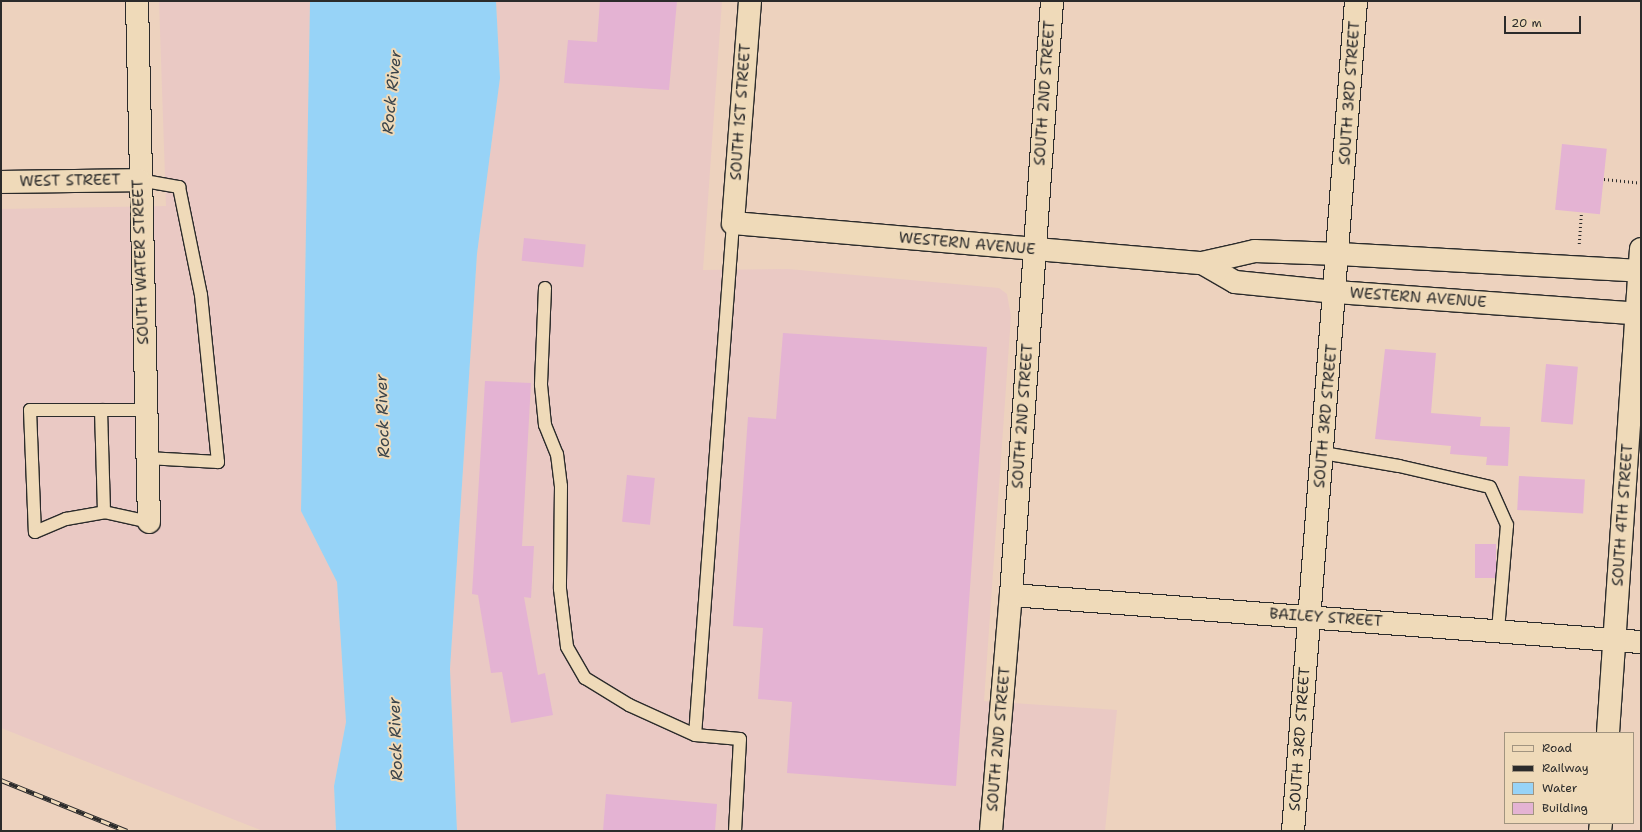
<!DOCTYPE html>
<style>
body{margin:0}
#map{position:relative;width:1642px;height:832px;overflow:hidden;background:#edd2be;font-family:"Shantell Sans",sans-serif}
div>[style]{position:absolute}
.built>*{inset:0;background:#eac9c4}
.water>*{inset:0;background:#97d3f7}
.building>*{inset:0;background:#e4b3d3;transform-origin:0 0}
.path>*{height:2.5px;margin-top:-1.25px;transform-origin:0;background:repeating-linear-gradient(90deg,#2b2b2b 0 1px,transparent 0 4px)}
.roads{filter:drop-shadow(1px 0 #2b2b2b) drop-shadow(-1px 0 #2b2b2b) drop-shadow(0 1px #2b2b2b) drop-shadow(0 -1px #2b2b2b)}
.lane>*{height:12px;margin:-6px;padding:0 6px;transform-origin:6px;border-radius:6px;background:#efdab9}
.street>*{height:22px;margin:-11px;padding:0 11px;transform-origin:11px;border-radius:11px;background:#efdab9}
.secondary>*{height:22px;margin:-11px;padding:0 11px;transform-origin:11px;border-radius:11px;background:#efdab9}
.rail>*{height:4.5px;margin-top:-2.25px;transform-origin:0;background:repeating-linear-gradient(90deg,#efdab9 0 9px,#2b2b2b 0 18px);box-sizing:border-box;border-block:1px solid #2b2b2b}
span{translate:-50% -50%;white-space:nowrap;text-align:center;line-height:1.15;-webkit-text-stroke:4px #efdab9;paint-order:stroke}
.street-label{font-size:15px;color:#2b2b2b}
.water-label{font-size:16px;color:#3b444a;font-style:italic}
.frame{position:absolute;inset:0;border:2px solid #2b2b2b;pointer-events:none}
.legend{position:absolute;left:1504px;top:732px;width:130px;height:92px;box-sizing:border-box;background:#efdab9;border:1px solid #a19480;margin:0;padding:5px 7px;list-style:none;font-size:12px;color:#2b2b2b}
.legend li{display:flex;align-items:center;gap:8px;height:20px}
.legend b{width:20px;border:1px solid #a19480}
.scale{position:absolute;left:1504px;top:16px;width:77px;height:18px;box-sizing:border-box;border:2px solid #2b2b2b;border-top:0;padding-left:5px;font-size:12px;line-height:14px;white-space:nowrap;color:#2b2b2b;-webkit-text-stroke:3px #efdab9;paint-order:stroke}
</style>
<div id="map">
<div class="built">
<i style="clip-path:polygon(159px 1px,310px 1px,301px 511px,337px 582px,346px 722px,334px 786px,336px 831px,263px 831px,1px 728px,1px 209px,166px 206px)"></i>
<i style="clip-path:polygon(496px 1px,722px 1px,703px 270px,788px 269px,999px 288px,1007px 294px,1011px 316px,984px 701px,1117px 710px,1105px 831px,457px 831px,450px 669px,477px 254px,500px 78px)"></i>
</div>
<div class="water">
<i style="clip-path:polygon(310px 1px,496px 1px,500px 78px,477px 254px,450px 669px,457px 831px,336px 831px,334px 786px,346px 722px,337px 582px,301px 511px)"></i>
</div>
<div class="building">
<i style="clip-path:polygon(600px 1px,677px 1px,669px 90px,564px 83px,568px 40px,597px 42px)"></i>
<i style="left:1562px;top:144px;width:45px;height:66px;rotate:6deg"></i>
<i style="left:524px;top:238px;width:62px;height:23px;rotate:6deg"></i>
<i style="clip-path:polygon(783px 333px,987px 347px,956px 786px,787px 773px,792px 702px,758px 699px,763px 628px,733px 626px,748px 417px,776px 419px)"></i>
<i style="clip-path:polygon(1385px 349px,1436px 353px,1431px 413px,1481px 417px,1480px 426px,1510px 427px,1508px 466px,1486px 465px,1487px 457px,1450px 454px,1451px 446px,1375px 439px)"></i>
<i style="left:1546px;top:364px;width:32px;height:58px;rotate:5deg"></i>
<i style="clip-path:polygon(485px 381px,531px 383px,522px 546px,534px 546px,531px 598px,524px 597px,538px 675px,545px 673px,553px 715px,511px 723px,502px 672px,491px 673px,478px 595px,472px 594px)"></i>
<i style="left:627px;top:475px;width:28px;height:47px;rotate:6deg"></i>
<i style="left:1519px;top:476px;width:66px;height:34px;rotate:3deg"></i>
<i style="left:1475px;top:544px;width:21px;height:34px"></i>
<i style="clip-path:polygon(606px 794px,717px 804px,715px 831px,603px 831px)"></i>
</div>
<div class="path">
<i style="left:1604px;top:179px;width:37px;rotate:6deg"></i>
<i style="left:1579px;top:244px;width:32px;rotate:-86deg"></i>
</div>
<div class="roads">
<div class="lane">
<i style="left:139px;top:180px;width:41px;rotate:9.9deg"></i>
<i style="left:179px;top:187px;width:110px;rotate:78.5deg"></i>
<i style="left:201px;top:295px;width:168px;rotate:84.2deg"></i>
<i style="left:218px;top:462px;width:71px;rotate:-176.8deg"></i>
<i style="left:733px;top:223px;width:513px;rotate:94.24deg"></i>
<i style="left:695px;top:735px;width:45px;rotate:5.1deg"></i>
<i style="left:740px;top:739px;width:92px;rotate:93.1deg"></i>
<i style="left:545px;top:288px;width:97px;rotate:92.4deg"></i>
<i style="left:541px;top:385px;width:40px;rotate:84.3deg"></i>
<i style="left:545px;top:425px;width:31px;rotate:68deg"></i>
<i style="left:557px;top:454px;width:32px;rotate:83deg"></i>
<i style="left:561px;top:486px;width:103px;rotate:90.6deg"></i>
<i style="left:560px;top:589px;width:58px;rotate:83.1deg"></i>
<i style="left:567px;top:647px;width:36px;rotate:60deg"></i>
<i style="left:585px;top:678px;width:52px;rotate:31.5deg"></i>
<i style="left:629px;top:705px;width:72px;rotate:24.4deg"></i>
<i style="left:101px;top:410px;width:102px;rotate:88.3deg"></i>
<i style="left:146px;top:410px;width:116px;rotate:180deg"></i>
<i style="left:30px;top:410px;width:122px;rotate:87.7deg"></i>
<i style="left:35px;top:532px;width:34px;rotate:-23deg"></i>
<i style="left:66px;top:519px;width:39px;rotate:-10deg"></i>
<i style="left:104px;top:512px;width:46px;rotate:12.5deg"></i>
<i style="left:1323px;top:453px;width:77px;rotate:9.7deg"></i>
<i style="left:1399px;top:466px;width:93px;rotate:13deg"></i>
<i style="left:1490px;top:487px;width:42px;rotate:65.9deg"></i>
<i style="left:1507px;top:525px;width:106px;rotate:94.9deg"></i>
</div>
<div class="street">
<i style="left:137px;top:1px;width:521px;rotate:88.68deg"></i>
<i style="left:750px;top:1px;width:223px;rotate:94.4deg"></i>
<i style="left:733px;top:223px;width:471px;rotate:4.9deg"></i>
<i style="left:1202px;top:263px;width:54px;rotate:-12.8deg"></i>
<i style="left:1255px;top:251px;width:84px;rotate:2deg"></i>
<i style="left:1px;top:182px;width:138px;rotate:-0.8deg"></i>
<i style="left:1202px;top:263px;width:38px;rotate:30deg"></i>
<i style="left:1235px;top:282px;width:101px;rotate:5.7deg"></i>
<i style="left:1011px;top:595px;width:632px;rotate:4.27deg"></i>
<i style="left:1608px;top:733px;width:485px;rotate:-86.1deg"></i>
<i style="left:991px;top:831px;width:237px;rotate:-85.2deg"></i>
<i style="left:1011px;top:595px;width:595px;rotate:-86.05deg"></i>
<i style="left:1600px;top:831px;width:8px;rotate:-83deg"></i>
</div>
<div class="secondary">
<i style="left:1339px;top:254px;width:302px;rotate:3.2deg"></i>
<i style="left:1336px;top:292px;width:306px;rotate:4.1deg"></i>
<i style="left:1293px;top:831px;width:832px;rotate:-85.66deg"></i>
</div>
</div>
<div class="rail">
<i style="left:1px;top:780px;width:136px;rotate:22deg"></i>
</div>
<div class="street-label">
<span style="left:1045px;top:93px;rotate:-86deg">SOUTH 2ND STREET</span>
<span style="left:1350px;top:93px;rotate:-86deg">SOUTH 3RD STREET</span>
<span style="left:741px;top:112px;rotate:-86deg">SOUTH 1ST STREET</span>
<span style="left:70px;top:181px;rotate:-1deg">WEST STREET</span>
<span style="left:967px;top:244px;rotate:5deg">WESTERN AVENUE</span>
<span style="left:141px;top:262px;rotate:-92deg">SOUTH WATER STREET</span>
<span style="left:1418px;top:298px;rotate:4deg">WESTERN AVENUE</span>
<span style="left:1023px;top:416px;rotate:-86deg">SOUTH 2ND STREET</span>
<span style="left:1326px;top:416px;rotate:-85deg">SOUTH 3RD STREET</span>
<span style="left:1623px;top:515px;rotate:-86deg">SOUTH 4TH STREET</span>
<span style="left:1326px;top:618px;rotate:4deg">BAILEY STREET</span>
<span style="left:999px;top:739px;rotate:-85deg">SOUTH 2ND STREET</span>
<span style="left:1300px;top:739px;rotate:-86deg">SOUTH 3RD STREET</span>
</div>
<div class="water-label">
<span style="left:392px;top:92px;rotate:-84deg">Rock River</span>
<span style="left:383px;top:416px;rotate:-92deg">Rock River</span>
<span style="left:396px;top:739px;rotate:-92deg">Rock River</span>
</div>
<div class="frame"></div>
<ul class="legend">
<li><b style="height:5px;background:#efdab9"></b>Road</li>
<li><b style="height:5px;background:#2b2b2b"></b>Railway</li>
<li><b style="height:11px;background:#97d3f7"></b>Water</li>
<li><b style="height:11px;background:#e4b3d3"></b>Building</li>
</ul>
<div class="scale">20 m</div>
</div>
